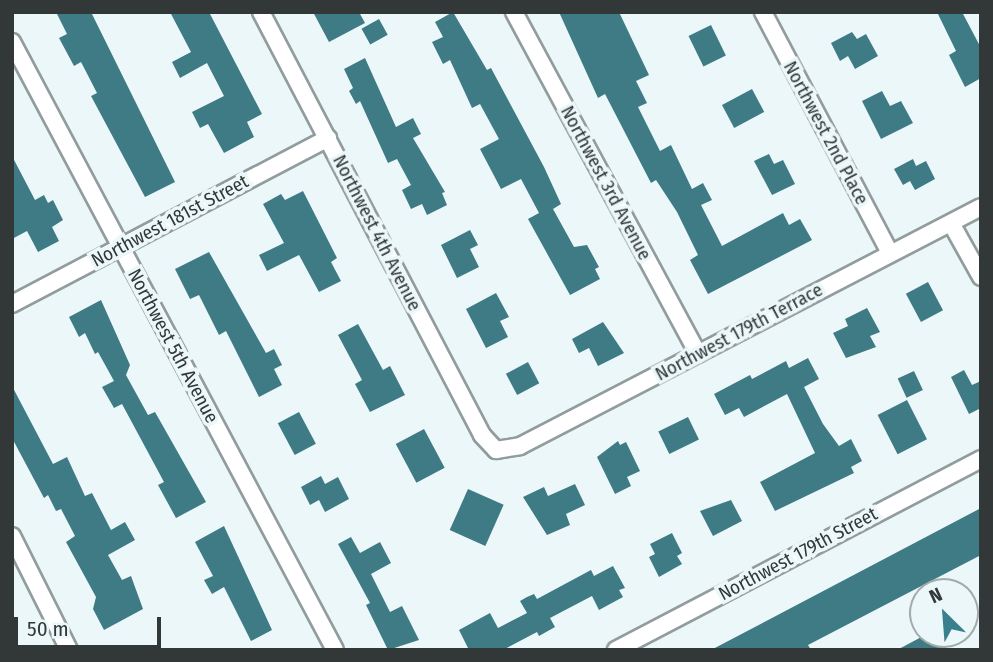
<!DOCTYPE html>
<style>
body{margin:0}
#map{position:relative;width:993px;height:662px;overflow:hidden;background:#ecf7fa;font-family:"Fira Sans Condensed",sans-serif}
div>[style]{position:absolute}
.building>*{inset:0;background:#3e7b85;transform-origin:0 0}
.roads{filter:drop-shadow(2px 0 #929c9e) drop-shadow(-2px 0 #929c9e) drop-shadow(0 2px #929c9e) drop-shadow(0 -2px #929c9e)}
.minor>*{height:16px;margin:-8px;padding:0 8px;transform-origin:8px;border-radius:8px;background:#fff}
span{translate:-50% -50%;white-space:nowrap;text-align:center;line-height:1.15;-webkit-text-stroke:7px #ecf7fa;paint-order:stroke}
.street-label{font-size:19px;color:#323737}
.frame{position:absolute;inset:0;border:14px solid #323737;pointer-events:none}
.north{position:absolute;left:909px;top:578px;width:70px;height:70px;box-sizing:border-box;background:#ecf7fa;border:2px solid #a2aaac;border-radius:50%;rotate:335deg;font-size:19px;font-weight:700;line-height:28px;text-align:center;color:#323737}
.north::after{content:'';display:block;margin:auto;width:24px;height:32px;background:#3a808c;clip-path:polygon(50% 0,100% 100%,50% 72%,0 100%)}
.scale{position:absolute;left:14px;top:617px;width:147px;height:32px;box-sizing:border-box;border:4px solid #323737;border-top:0;padding-left:9px;font-size:21px;line-height:24px;white-space:nowrap;color:#323737;-webkit-text-stroke:5px #ecf7fa;paint-order:stroke}
</style>
<div id="map">
<div class="building">
<i style="clip-path:polygon(56px 12px,91px 12px,175px 182px,145px 197px,91px 96px,97px 93px,81px 62px,74px 66px,59px 38px,67px 34px)"></i>
<i style="clip-path:polygon(170px 12px,209px 12px,262px 114px,247px 122px,254px 137px,224px 153px,208px 124px,200px 128px,192px 112px,224px 96px,207px 63px,180px 78px,172px 62px,191px 52px)"></i>
<i style="clip-path:polygon(313px 12px,359px 12px,365px 23px,329px 42px)"></i>
<i style="clip-path:polygon(453px 12px,487px 70px,491px 68px,544px 167px,561px 204px,553px 209px,574px 247px,587px 245px,599px 267px,595px 269px,600px 279px,570px 295px,528px 219px,539px 213px,521px 179px,501px 189px,480px 149px,499px 139px,480px 104px,472px 108px,450px 60px,443px 64px,432px 42px,443px 37px,435px 22px)"></i>
<i style="clip-path:polygon(559px 12px,619px 12px,649px 75px,636px 81px,647px 103px,638px 107px,660px 151px,671px 145px,692px 189px,703px 183px,712px 200px,701px 205px,722px 246px,783px 213px,789px 225px,800px 219px,812px 240px,708px 294px,690px 260px,698px 255px,677px 212px,656px 180px,651px 183px,605px 94px,598px 98px)"></i>
<i style="clip-path:polygon(937px 12px,962px 12px,981px 48px,981px 78px,965px 87px,949px 55px,956px 51px)"></i>
<i style="left:379px;top:19px;width:18px;height:20px;rotate:61deg"></i>
<i style="left:711px;top:25px;width:34px;height:25px;rotate:64deg"></i>
<i style="clip-path:polygon(852px 32px,857px 39px,866px 34px,878px 56px,855px 69px,848px 56px,840px 61px,831px 43px)"></i>
<i style="clip-path:polygon(365px 58px,396px 127px,413px 118px,421px 134px,413px 138px,445px 192px,442px 193px,447px 205px,427px 215px,422px 204px,411px 209px,402px 190px,411px 185px,397px 159px,388px 163px,360px 101px,356px 104px,349px 91px,353px 88px,344px 69px)"></i>
<i style="left:752px;top:89px;width:26px;height:34px;rotate:62deg"></i>
<i style="clip-path:polygon(882px 91px,890px 106px,901px 101px,913px 123px,881px 139px,862px 101px)"></i>
<i style="clip-path:polygon(769px 154px,774px 164px,783px 160px,795px 184px,772px 195px,754px 161px)"></i>
<i style="clip-path:polygon(12px 156px,35px 200px,44px 195px,48px 203px,53px 200px,63px 220px,52px 227px,59px 241px,38px 252px,27px 231px,12px 239px)"></i>
<i style="clip-path:polygon(913px 159px,916px 166px,926px 161px,935px 179px,915px 190px,910px 181px,903px 185px,894px 169px)"></i>
<i style="clip-path:polygon(303px 191px,337px 258px,331px 262px,341px 281px,319px 292px,299px 255px,267px 271px,259px 255px,284px 243px,263px 204px,281px 194px,285px 200px)"></i>
<i style="clip-path:polygon(470px 230px,478px 245px,470px 249px,479px 267px,457px 278px,441px 245px)"></i>
<i style="clip-path:polygon(209px 252px,266px 353px,274px 349px,282px 365px,274px 369px,282px 385px,259px 397px,226px 331px,219px 335px,199px 295px,190px 299px,175px 269px)"></i>
<i style="left:928px;top:282px;width:32px;height:25px;rotate:62deg"></i>
<i style="clip-path:polygon(496px 293px,509px 317px,500px 321px,508px 337px,486px 348px,466px 309px)"></i>
<i style="clip-path:polygon(101px 300px,130px 365px,126px 375px,148px 415px,155px 412px,206px 502px,176px 518px,158px 485px,164px 482px,122px 404px,114px 408px,102px 387px,114px 381px,98px 352px,95px 354px,85px 333px,79px 337px,69px 317px)"></i>
<i style="clip-path:polygon(867px 308px,880px 332px,870px 336px,876px 347px,846px 358px,833px 333px,848px 326px,845px 319px)"></i>
<i style="clip-path:polygon(603px 322px,624px 353px,598px 366px,589px 348px,579px 353px,572px 339px)"></i>
<i style="clip-path:polygon(358px 324px,383px 370px,390px 366px,405px 395px,370px 412px,355px 384px,362px 380px,338px 335px)"></i>
<i style="clip-path:polygon(808px 358px,819px 379px,804px 387px,823px 424px,839px 446px,851px 439px,862px 461px,851px 467px,854px 473px,775px 511px,760px 482px,815px 453px,787px 394px,744px 417px,739px 408px,725px 415px,714px 394px,750px 375px,752px 379px,786px 361px,789px 368px)"></i>
<i style="left:528px;top:362px;width:24px;height:25px;rotate:62deg"></i>
<i style="clip-path:polygon(964px 370px,972px 385px,981px 381px,981px 408px,969px 414px,951px 377px)"></i>
<i style="left:914px;top:371px;width:21px;height:18px;rotate:65deg"></i>
<i style="clip-path:polygon(12px 386px,53px 464px,67px 457px,85px 496px,92px 493px,111px 530px,125px 522px,135px 540px,108px 555px,122px 580px,131px 576px,143px 609px,104px 630px,93px 609px,96px 597px,66px 542px,75px 536px,61px 509px,56px 511px,48px 495px,44px 498px,12px 438px)"></i>
<i style="left:907px;top:400px;width:44px;height:33px;rotate:63deg"></i>
<i style="left:299px;top:412px;width:36px;height:24px;rotate:62deg"></i>
<i style="left:688px;top:417px;width:25px;height:33px;rotate:64deg"></i>
<i style="left:424px;top:429px;width:44px;height:32px;rotate:62deg"></i>
<i style="clip-path:polygon(618px 441px,620px 445px,626px 442px,640px 471px,627px 477px,631px 486px,615px 494px,597px 457px)"></i>
<i style="clip-path:polygon(321px 476px,325px 484px,338px 477px,349px 499px,325px 512px,319px 500px,310px 505px,301px 487px)"></i>
<i style="clip-path:polygon(575px 484px,585px 505px,566px 514px,570px 525px,547px 535px,523px 497px,544px 487px,548px 496px)"></i>
<i style="left:468px;top:489px;width:39px;height:45px;rotate:24deg"></i>
<i style="clip-path:polygon(731px 500px,742px 521px,713px 536px,700px 511px)"></i>
<i style="clip-path:polygon(981px 508px,981px 555px,808px 645px,811px 650px,711px 650px)"></i>
<i style="clip-path:polygon(224px 526px,272px 630px,251px 641px,224px 587px,212px 594px,204px 580px,213px 576px,195px 542px)"></i>
<i style="clip-path:polygon(672px 533px,682px 553px,677px 556px,682px 564px,659px 577px,649px 557px,655px 554px,650px 544px)"></i>
<i style="clip-path:polygon(351px 537px,360px 553px,380px 542px,391px 563px,371px 574px,390px 612px,402px 606px,419px 640px,388px 650px,366px 605px,370px 603px,338px 544px)"></i>
<i style="clip-path:polygon(613px 566px,625px 588px,619px 590px,623px 597px,599px 610px,592px 596px,550px 618px,555px 627px,539px 636px,537px 632px,503px 650px,469px 650px,459px 630px,490px 613px,498px 628px,527px 613px,520px 601px,527px 597px,534px 594px,537px 599px,591px 570px,594px 576px)"></i>
<i style="clip-path:polygon(927px 634px,939px 634px,947px 650px,897px 650px)"></i>
</div>
<div class="roads">
<div class="minor">
<i style="left:261px;top:12px;width:477px;rotate:62.4deg"></i>
<i style="left:482px;top:435px;width:21px;rotate:47deg"></i>
<i style="left:496px;top:450px;width:24px;rotate:-9deg"></i>
<i style="left:520px;top:446px;width:519px;rotate:-27.4deg"></i>
<i style="left:514px;top:12px;width:388px;rotate:61.7deg"></i>
<i style="left:763px;top:12px;width:272px;rotate:62.2deg"></i>
<i style="left:12px;top:42px;width:688px;rotate:62.02deg"></i>
<i style="left:951px;top:223px;width:62px;rotate:60.9deg"></i>
<i style="left:12px;top:304px;width:357px;rotate:-27.7deg"></i>
<i style="left:12px;top:536px;width:127px;rotate:63.4deg"></i>
<i style="left:616px;top:650px;width:412px;rotate:-27.6deg"></i>
</div>
</div>
<div class="street-label">
<span style="left:826px;top:133px;rotate:62deg">Northwest 2nd Place</span>
<span style="left:606px;top:183px;rotate:62deg">Northwest 3rd Avenue</span>
<span style="left:170px;top:221px;rotate:-28deg">Northwest 181st Street</span>
<span style="left:377px;top:233px;rotate:63deg">Northwest 4th Avenue</span>
<span style="left:739px;top:332px;rotate:-28deg">Northwest 179th Terrace</span>
<span style="left:173px;top:346px;rotate:62deg">Northwest 5th Avenue</span>
<span style="left:798px;top:554px;rotate:-28deg">Northwest 179th Street</span>
</div>
<div class="frame"></div>
<div class="north">N</div>
<div class="scale">50 m</div>
</div>
